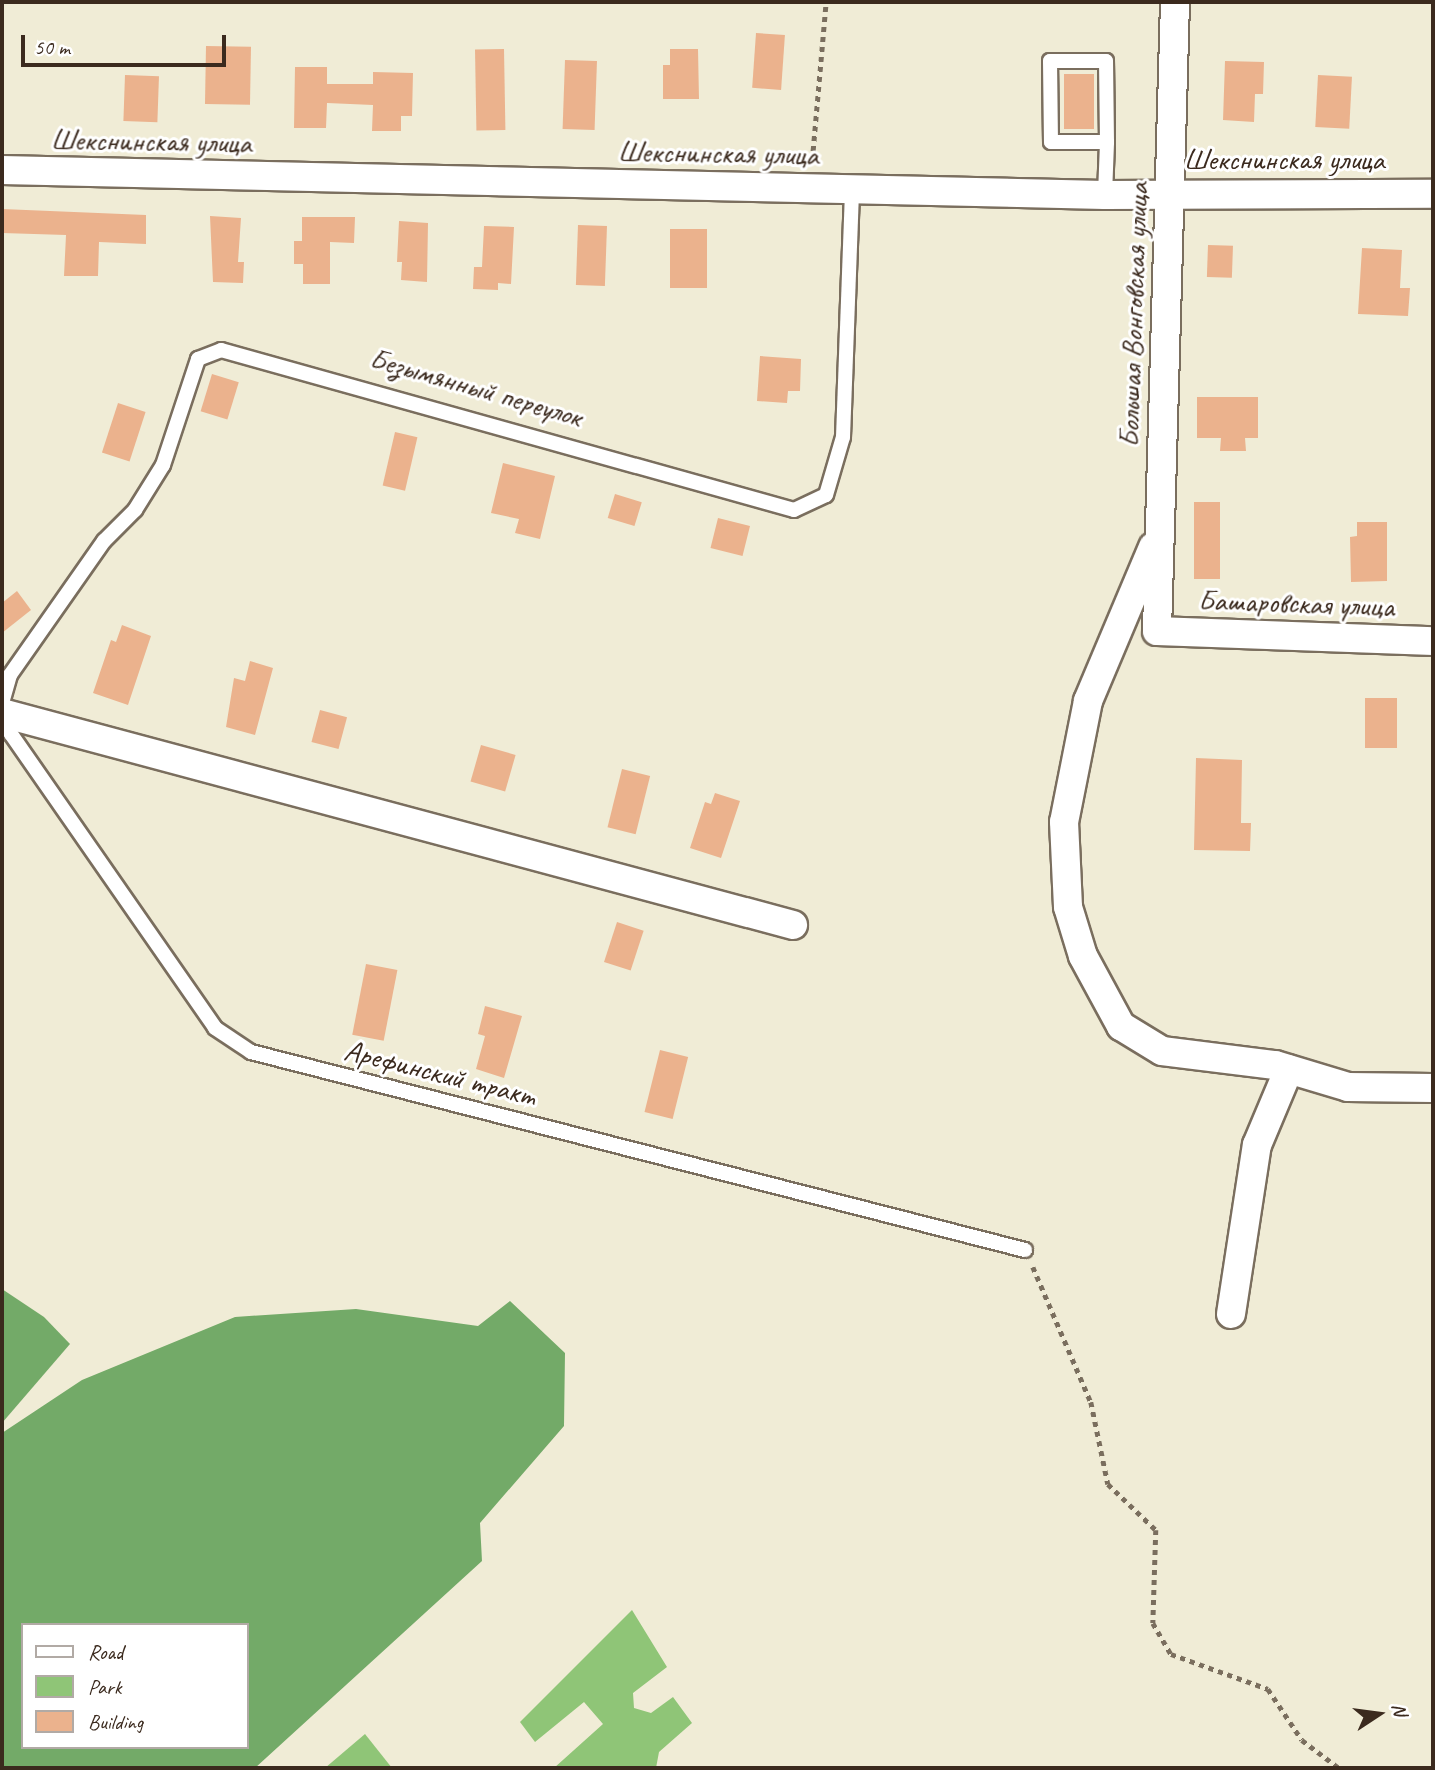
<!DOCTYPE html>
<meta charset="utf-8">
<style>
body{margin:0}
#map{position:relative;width:1435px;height:1770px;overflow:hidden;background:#f0ecd6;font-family:Caveat,sans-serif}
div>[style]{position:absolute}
.green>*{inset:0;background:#8fc577}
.forest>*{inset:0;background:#73aa68}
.building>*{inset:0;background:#ebb28d;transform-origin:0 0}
.path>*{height:4.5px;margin-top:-2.25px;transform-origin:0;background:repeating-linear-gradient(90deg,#7a6e5e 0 5px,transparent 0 10px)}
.roads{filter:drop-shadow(2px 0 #7a6e5e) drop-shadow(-2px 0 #7a6e5e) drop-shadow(0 2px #7a6e5e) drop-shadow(0 -2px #7a6e5e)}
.lane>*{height:14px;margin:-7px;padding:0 7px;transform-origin:7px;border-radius:7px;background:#fff}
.street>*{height:28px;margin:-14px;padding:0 14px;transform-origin:14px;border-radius:14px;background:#fff}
span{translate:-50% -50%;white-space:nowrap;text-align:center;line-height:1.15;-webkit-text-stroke:6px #fff;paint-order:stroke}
.street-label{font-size:30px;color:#3b2a1e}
.frame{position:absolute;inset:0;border:4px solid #3b2a1e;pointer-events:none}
.legend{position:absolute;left:21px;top:1623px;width:228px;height:126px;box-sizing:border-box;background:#fff;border:2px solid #b1aaa5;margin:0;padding:9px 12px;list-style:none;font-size:21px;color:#3b2a1e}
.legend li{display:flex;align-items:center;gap:14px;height:35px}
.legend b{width:35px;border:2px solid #b1aaa5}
.north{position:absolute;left:1344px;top:1679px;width:70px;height:70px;-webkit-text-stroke:5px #fff;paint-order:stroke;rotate:77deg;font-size:19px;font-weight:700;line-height:28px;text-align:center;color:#3b2a1e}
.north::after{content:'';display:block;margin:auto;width:24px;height:32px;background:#3b2a1e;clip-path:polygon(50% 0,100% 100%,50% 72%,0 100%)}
.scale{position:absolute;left:21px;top:35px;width:205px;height:32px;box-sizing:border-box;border:4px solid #3b2a1e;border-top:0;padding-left:9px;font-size:21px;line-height:24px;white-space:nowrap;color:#3b2a1e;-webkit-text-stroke:5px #fff;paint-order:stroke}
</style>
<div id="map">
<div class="green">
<i style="clip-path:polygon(632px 1610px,667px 1667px,633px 1693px,634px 1708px,651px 1713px,673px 1697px,692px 1723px,659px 1752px,656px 1768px,554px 1768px,603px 1724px,584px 1702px,535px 1742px,520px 1722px)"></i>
<i style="clip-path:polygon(365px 1734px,392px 1768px,325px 1768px)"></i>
</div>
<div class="forest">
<i style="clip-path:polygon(2px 1289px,44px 1317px,70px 1344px,2px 1423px)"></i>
<i style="clip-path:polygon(evenodd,510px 1301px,565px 1353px,564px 1426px,480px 1523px,482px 1561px,255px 1768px,2px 1768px,2px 1433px,82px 1380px,235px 1317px,356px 1309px,478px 1326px,510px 1301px,23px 1625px,247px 1625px,247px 1747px,23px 1747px,23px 1625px)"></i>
</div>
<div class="building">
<i style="left:756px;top:33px;width:29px;height:55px;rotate:4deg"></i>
<i style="left:206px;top:46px;width:45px;height:58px;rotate:1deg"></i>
<i style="left:504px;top:49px;width:81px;height:29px;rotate:89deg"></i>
<i style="clip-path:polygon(670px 49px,698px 49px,699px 99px,663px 99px,663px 65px,670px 65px)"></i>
<i style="left:565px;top:60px;width:32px;height:69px;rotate:2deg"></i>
<i style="clip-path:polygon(1225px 61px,1264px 62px,1263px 94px,1255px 94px,1254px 122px,1223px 120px)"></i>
<i style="clip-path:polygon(295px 67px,327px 67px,327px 84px,373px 84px,373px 72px,413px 73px,412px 116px,401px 116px,401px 131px,372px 131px,373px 105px,327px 103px,326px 128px,294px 128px)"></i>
<i style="left:1064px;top:74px;width:30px;height:55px"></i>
<i style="left:125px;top:75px;width:34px;height:46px;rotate:2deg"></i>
<i style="left:1318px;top:75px;width:34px;height:52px;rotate:3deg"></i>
<i style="clip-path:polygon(2px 209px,146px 215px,146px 244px,99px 242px,98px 276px,64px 276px,66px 235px,2px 233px)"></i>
<i style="clip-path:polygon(210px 216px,241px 218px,238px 262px,244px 262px,243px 283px,213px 282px)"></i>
<i style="clip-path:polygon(302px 217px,355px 217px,354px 243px,330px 242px,330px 284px,303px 284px,303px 264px,294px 264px,294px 241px,302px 241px)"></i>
<i style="clip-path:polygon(399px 221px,428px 223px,427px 282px,401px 280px,402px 262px,397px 262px)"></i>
<i style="left:578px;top:225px;width:29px;height:60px;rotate:2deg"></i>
<i style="clip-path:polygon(484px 226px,514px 227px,511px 284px,498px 283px,498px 290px,473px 289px,474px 267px,482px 267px)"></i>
<i style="left:670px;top:229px;width:37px;height:59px"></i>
<i style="left:1208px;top:245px;width:25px;height:32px;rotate:2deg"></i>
<i style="clip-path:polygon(1362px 248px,1402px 250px,1400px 288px,1410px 288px,1408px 316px,1358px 314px)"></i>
<i style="clip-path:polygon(760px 356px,801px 359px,800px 391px,788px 391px,787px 403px,757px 401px)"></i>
<i style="left:212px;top:374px;width:28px;height:39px;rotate:17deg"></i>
<i style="clip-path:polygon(1197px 397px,1258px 397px,1258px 438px,1245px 438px,1246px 451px,1220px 451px,1221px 438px,1197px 438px)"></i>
<i style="left:118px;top:403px;width:29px;height:52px;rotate:18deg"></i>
<i style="left:395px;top:432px;width:23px;height:55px;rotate:13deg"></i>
<i style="clip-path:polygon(503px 463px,555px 476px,540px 539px,515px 533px,519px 519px,491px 513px)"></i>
<i style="left:615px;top:494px;width:28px;height:25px;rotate:17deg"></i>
<i style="left:1194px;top:502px;width:26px;height:77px"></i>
<i style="left:718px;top:518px;width:33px;height:31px;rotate:14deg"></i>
<i style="clip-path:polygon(1357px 522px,1387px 522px,1387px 581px,1351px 582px,1350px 537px,1357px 536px)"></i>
<i style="clip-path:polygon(17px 591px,31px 610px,2px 633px,2px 603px)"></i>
<i style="clip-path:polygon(122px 625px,151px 636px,128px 705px,93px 693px,111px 640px,116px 642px)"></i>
<i style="clip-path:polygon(250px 661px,273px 668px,255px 735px,226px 727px,234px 678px,245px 681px)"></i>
<i style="left:1365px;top:698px;width:32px;height:50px"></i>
<i style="left:320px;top:710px;width:28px;height:33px;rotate:15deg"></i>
<i style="left:481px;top:745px;width:36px;height:38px;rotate:16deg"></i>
<i style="clip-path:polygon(1196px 758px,1242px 760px,1241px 823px,1251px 823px,1250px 851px,1194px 850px)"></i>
<i style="left:622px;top:769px;width:29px;height:60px;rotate:14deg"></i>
<i style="clip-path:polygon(715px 793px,740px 801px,721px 858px,690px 848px,705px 802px,711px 804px)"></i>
<i style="left:617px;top:922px;width:28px;height:42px;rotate:18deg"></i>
<i style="left:366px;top:964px;width:32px;height:72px;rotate:11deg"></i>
<i style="clip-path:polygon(485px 1006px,522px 1016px,504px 1078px,476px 1069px,485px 1036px,478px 1034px)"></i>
<i style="left:660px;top:1050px;width:29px;height:64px;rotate:14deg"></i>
</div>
<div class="path">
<i style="left:812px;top:161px;width:160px;rotate:-85deg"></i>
<i style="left:1033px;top:1267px;width:147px;rotate:66.8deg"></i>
<i style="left:1091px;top:1402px;width:84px;rotate:78.3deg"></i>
<i style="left:1108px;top:1484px;width:66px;rotate:43.8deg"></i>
<i style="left:1156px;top:1530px;width:93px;rotate:91.8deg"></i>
<i style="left:1153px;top:1623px;width:36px;rotate:60deg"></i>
<i style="left:1171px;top:1654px;width:103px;rotate:19.8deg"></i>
<i style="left:1268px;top:1689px;width:61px;rotate:56.3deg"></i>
<i style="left:1302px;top:1740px;width:46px;rotate:37.1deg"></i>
</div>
<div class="roads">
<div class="lane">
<i style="left:1105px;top:195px;width:53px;rotate:-87.8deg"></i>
<i style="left:1107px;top:142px;width:81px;rotate:-90.7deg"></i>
<i style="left:1106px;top:61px;width:56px;rotate:180deg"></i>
<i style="left:1050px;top:61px;width:81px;rotate:89.3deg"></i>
<i style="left:1051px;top:142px;width:56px"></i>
<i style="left:2px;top:703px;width:29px;rotate:-74deg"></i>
<i style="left:10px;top:675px;width:164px;rotate:-55deg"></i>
<i style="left:104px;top:541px;width:44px;rotate:-45deg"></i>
<i style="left:135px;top:510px;width:53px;rotate:-58.1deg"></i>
<i style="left:163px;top:465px;width:112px;rotate:-71.7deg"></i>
<i style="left:198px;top:359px;width:25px;rotate:-21deg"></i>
<i style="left:221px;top:350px;width:595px;rotate:15.6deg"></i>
<i style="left:794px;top:510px;width:35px;rotate:-25deg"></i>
<i style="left:826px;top:495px;width:60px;rotate:-73.7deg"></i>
<i style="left:843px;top:437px;width:247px;rotate:-87.9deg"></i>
<i style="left:2px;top:714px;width:22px;rotate:66deg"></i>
<i style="left:11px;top:734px;width:358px;rotate:55.2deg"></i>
<i style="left:215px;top:1028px;width:43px;rotate:33.7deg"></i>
<i style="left:251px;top:1052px;width:799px;rotate:14.35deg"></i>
</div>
<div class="street">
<i style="left:1175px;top:2px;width:629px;rotate:91.64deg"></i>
<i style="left:1157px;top:631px;width:276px;rotate:2.1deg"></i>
<i style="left:2px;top:170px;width:1103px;rotate:1.3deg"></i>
<i style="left:1105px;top:195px;width:328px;rotate:-0.2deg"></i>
<i style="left:1153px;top:547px;width:167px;rotate:112.9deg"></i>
<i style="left:1088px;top:701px;width:123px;rotate:101.2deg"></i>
<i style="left:1064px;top:822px;width:85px;rotate:87.3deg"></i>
<i style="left:1068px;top:907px;width:51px;rotate:73deg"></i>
<i style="left:1083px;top:956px;width:80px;rotate:61.5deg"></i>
<i style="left:1121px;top:1026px;width:48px;rotate:31.4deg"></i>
<i style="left:1162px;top:1051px;width:114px;rotate:7.1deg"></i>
<i style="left:1275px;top:1065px;width:76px;rotate:16.8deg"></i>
<i style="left:1348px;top:1087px;width:85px;rotate:0.7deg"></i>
<i style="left:2px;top:713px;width:819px;rotate:15deg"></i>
<i style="left:1231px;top:1314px;width:171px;rotate:-81.3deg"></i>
<i style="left:1257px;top:1145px;width:82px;rotate:-67.2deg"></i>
</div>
</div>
<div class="street-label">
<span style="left:151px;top:141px;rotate:1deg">Шекснинская улица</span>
<span style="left:718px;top:153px;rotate:1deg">Шекснинская улица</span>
<span style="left:1284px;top:159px">Шекснинская улица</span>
<span style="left:1133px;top:315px;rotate:-88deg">Большая Вонговская улица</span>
<span style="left:476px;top:387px;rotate:16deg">Безымянный переулок</span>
<span style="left:1296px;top:603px;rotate:2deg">Башаровская улица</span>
<span style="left:440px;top:1073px;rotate:14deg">Арефинский тракт</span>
</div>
<div class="frame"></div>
<ul class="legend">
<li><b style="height:9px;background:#fff"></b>Road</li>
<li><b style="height:19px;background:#8fc577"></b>Park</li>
<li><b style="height:19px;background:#ebb28d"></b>Building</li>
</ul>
<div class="north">N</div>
<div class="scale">50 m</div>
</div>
